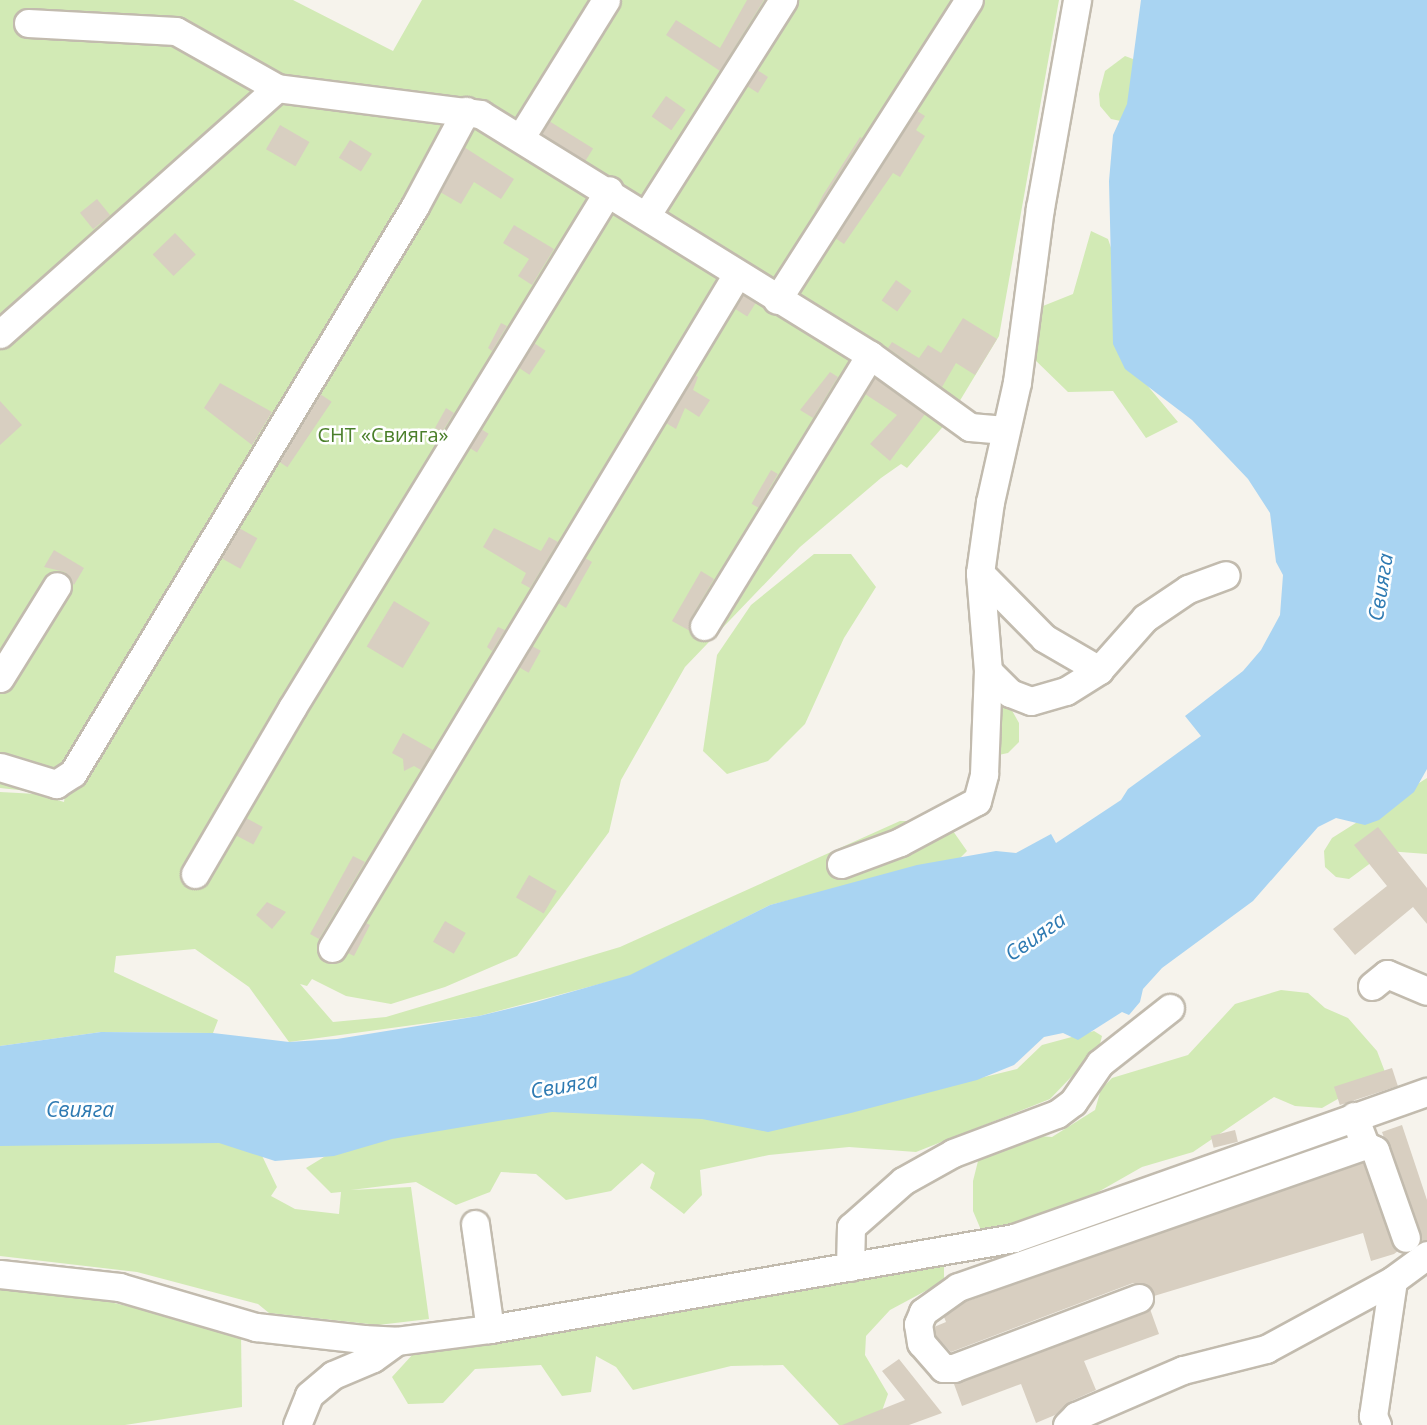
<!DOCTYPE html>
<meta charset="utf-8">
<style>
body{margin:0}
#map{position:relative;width:1427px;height:1425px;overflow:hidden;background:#f6f3ec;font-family:"Open Sans",sans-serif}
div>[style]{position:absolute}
.green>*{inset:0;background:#d2eab5}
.water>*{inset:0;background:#a9d4f2}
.building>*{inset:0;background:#d8cfc1;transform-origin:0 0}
.roads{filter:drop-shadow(2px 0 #c2bbae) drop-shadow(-2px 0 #c2bbae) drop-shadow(0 2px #c2bbae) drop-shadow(0 -2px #c2bbae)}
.minor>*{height:27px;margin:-13.5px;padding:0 13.5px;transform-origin:13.5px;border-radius:13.5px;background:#fff}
span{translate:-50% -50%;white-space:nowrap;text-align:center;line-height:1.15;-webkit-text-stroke:5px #fff;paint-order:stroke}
.park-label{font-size:20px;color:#4a7f2a}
.water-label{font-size:21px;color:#2e7ab2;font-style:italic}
</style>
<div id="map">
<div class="green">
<i style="clip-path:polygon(0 0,293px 0,393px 51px,422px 0,1059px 0,999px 336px,947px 422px,907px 468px,901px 464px,881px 478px,800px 547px,685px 667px,621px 780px,609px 832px,517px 956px,445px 987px,391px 1004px,346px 996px,312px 979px,307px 986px,300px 984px,333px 1022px,386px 1017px,620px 947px,900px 821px,946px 821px,967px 851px,960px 858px,770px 905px,630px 976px,479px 1016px,289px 1042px,249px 987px,195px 949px,116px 956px,114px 972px,218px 1020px,213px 1033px,101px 1032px,0 1046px,0 792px,37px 794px,64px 802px,65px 795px,0 788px)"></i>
<i style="clip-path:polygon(1125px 56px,1133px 59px,1140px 73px,1121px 121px,1111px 119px,1100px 106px,1099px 94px,1105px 71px)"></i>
<i style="clip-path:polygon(1091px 231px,1108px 239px,1125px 288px,1141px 378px,1178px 422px,1146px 438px,1113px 391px,1068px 392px,1031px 356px,1033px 310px,1073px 294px)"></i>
<i style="clip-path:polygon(814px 554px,851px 554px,876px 587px,844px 638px,805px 724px,768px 761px,727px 774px,703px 751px,717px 655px,751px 605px)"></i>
<i style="clip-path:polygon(1005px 698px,1019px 723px,1019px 742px,1008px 753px,989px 757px,982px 704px)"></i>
<i style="clip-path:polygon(1427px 778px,1427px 854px,1387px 851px,1349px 879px,1336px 877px,1325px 867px,1324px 851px,1332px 838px)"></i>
<i style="clip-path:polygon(1281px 990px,1308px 993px,1325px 1008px,1348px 1018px,1377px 1051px,1385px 1072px,1322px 1108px,1295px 1106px,1274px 1097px,1193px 1152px,1142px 1167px,1070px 1208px,1045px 1213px,1013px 1229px,981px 1230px,973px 1211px,973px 1181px,980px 1153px,1025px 1135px,1052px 1137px,1095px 1110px,1101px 1089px,1112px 1078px,1188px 1055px,1235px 1004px)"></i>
<i style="clip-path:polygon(1094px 1031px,1102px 1036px,1099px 1048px,1050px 1099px,916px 1152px,849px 1147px,769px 1155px,700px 1170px,702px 1195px,684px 1214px,650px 1188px,655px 1173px,642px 1163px,611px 1191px,566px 1200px,536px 1174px,501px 1172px,490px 1192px,456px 1205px,416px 1182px,351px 1190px,411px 1187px,429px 1319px,378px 1325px,269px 1313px,258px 1304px,137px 1272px,0 1256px,0 1126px,253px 1137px,277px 1187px,271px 1196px,295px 1209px,339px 1214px,341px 1192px,331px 1193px,306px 1168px,368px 1130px,521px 1107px,903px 1097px,1017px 1069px,1042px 1045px)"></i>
<i style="clip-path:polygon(944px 1266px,944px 1281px,890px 1310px,866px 1336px,865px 1355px,888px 1394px,877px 1425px,839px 1425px,783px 1365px,731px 1366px,633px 1390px,616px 1367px,596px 1356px,591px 1392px,562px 1396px,541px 1365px,475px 1369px,443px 1403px,408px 1404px,392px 1377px,424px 1342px)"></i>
<i style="clip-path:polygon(0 1286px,76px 1294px,241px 1333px,242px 1407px,125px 1425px,0 1425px)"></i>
</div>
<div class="water">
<i style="clip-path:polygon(1141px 0,1427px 0,1427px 769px,1414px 792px,1379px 820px,1365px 825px,1336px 818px,1318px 827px,1253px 901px,1162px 968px,1143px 989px,1140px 1002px,1129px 1015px,1122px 1012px,1078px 1040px,1063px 1033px,1044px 1037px,1014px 1065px,977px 1080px,851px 1113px,768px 1132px,702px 1119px,552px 1112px,392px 1139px,334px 1156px,275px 1161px,219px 1143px,0 1146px,0 1046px,101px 1032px,213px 1033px,289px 1042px,337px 1039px,479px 1016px,536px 1002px,630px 975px,770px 905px,917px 865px,996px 851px,1016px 853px,1051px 834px,1056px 843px,1121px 800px,1128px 789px,1201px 736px,1185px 716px,1243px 671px,1261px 650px,1280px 615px,1283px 575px,1276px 562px,1270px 513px,1248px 479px,1192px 420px,1125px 369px,1113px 344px,1109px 181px,1113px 135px,1127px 104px)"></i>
</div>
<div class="building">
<i style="clip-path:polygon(747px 0,764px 0,720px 71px,666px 35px,676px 20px,720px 48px)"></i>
<i style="left:757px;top:70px;width:13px;height:19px;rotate:32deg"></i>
<i style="left:666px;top:96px;width:24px;height:25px;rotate:35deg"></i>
<i style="clip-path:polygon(917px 111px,925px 116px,916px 130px,925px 136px,900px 177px,893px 173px,844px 244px,835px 238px)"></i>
<i style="left:549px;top:121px;width:52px;height:15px;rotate:32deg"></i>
<i style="left:280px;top:125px;width:34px;height:28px;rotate:30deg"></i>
<i style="clip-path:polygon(860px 137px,862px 138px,814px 213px,823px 195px)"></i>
<i style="left:350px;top:140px;width:26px;height:21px;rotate:32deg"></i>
<i style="clip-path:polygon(464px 147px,514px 179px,501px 199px,474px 182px,461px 204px,440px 192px)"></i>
<i style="left:97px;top:199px;width:21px;height:22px;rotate:51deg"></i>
<i style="clip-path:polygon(514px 225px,554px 249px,532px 285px,518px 276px,529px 259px,503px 243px)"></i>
<i style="left:175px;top:233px;width:30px;height:31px;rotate:46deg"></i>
<i style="left:896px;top:280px;width:19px;height:25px;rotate:35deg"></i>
<i style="left:743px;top:295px;width:15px;height:16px;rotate:32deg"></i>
<i style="clip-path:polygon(963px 318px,997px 339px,975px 375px,956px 363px,942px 387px,888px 348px,892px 342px,919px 358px,928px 345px,941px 353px)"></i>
<i style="clip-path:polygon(501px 323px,507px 326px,492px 351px,488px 348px)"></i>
<i style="left:534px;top:343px;width:14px;height:29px;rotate:34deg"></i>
<i style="clip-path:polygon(830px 372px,838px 377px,813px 418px,800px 410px)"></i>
<i style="clip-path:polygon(695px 375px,698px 377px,693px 390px,710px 400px,699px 417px,685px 408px,676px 429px,666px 423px)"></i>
<i style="clip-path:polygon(875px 378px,925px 414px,890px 461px,870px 444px,897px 415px,865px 394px)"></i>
<i style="clip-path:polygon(220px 383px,272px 412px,252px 445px,204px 408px)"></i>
<i style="left:320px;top:394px;width:14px;height:79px;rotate:34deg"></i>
<i style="clip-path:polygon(0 401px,22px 425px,0 445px)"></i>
<i style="clip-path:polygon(446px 408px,454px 413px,442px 432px,435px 428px)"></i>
<i style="left:481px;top:429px;width:9px;height:22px;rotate:32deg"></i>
<i style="left:771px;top:470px;width:8px;height:39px;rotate:30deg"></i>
<i style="left:239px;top:528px;width:21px;height:35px;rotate:29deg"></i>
<i style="clip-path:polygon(494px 528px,541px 551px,549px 537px,558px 542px,530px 588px,521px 583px,526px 573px,483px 547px)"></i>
<i style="clip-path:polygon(54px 550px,84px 568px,74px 585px,65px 572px,44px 567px)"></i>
<i style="clip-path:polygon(585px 558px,592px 562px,566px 608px,558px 603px)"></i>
<i style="clip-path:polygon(701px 571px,714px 579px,691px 618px,690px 631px,672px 621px)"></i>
<i style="left:394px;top:601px;width:42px;height:53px;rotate:31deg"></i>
<i style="clip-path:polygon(498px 627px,505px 630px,492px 651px,487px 647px)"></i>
<i style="left:532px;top:646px;width:10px;height:25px;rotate:29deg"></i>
<i style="clip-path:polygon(403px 733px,433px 750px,421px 770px,414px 766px,404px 771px,403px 759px,392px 753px)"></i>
<i style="left:246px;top:818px;width:19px;height:20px;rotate:28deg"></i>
<i style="clip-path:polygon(1378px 827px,1427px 888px,1427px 924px,1413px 907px,1355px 955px,1333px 929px,1387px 886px,1354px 845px)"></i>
<i style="clip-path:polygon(353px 856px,365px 862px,319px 939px,310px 934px)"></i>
<i style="left:529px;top:875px;width:32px;height:26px;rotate:30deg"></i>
<i style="clip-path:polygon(267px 902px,286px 912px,272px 929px,256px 915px)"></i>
<i style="left:445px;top:921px;width:24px;height:24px;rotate:30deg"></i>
<i style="clip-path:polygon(366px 923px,370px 925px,354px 956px,348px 953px)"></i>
<i style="left:1392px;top:1068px;width:19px;height:61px;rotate:72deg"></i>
<i style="clip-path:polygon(1402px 1125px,1427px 1200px,1427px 1240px,1421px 1241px,1382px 1132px)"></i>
<i style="left:1235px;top:1130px;width:12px;height:25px;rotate:76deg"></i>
<i style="clip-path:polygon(1363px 1162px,1398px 1251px,1394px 1254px,1371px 1261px,1363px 1233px,1154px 1296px,1148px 1286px,1133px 1283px,951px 1352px,936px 1336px,934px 1327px,946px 1322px,944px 1317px,962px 1303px)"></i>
<i style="clip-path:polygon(1150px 1309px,1159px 1334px,1084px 1361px,1096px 1390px,1069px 1402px,1055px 1415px,1036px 1423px,1021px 1384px,962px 1406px,954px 1384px)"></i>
<i style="clip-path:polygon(899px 1359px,942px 1413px,909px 1425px,842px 1425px,905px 1400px,882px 1371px)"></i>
</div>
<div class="roads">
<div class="minor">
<i style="left:28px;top:23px;width:148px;rotate:3.1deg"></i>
<i style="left:176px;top:31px;width:116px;rotate:29.4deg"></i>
<i style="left:277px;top:88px;width:205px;rotate:7.3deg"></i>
<i style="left:480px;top:114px;width:458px;rotate:31.7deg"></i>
<i style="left:870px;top:355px;width:123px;rotate:35.8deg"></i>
<i style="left:970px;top:427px;width:35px;rotate:5deg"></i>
<i style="left:521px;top:137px;width:161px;rotate:-58.2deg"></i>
<i style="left:646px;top:216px;width:256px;rotate:-57.6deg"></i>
<i style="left:777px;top:300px;width:356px;rotate:-57.4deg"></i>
<i style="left:0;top:334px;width:370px;rotate:-41.6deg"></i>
<i style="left:980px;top:573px;width:91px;rotate:45.4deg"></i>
<i style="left:1044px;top:638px;width:64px;rotate:30.2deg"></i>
<i style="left:704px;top:626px;width:318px;rotate:-58.5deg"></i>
<i style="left:988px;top:671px;width:31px;rotate:45deg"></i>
<i style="left:1010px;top:693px;width:22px;rotate:21deg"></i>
<i style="left:1031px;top:701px;width:36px;rotate:-16deg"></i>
<i style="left:1066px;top:691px;width:39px;rotate:-32deg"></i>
<i style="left:1099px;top:670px;width:69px;rotate:-48.5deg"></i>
<i style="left:1145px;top:618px;width:52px;rotate:-34deg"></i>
<i style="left:1188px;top:589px;width:40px;rotate:-20.2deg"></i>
<i style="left:0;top:678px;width:108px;rotate:-58.2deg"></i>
<i style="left:0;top:767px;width:59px;rotate:16.9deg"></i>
<i style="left:56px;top:784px;width:20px;rotate:-33deg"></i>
<i style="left:73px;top:773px;width:662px;rotate:-58.9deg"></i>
<i style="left:415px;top:206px;width:108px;rotate:-61.8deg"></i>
<i style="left:841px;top:864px;width:63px;rotate:-20.4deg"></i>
<i style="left:900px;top:842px;width:87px;rotate:-28deg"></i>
<i style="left:977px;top:801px;width:28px;rotate:-75deg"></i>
<i style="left:984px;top:774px;width:103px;rotate:-87.8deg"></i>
<i style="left:988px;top:671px;width:98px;rotate:-94.7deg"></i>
<i style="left:980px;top:573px;width:72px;rotate:-82deg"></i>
<i style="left:990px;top:502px;width:123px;rotate:-77.3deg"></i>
<i style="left:1017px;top:382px;width:176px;rotate:-82.5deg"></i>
<i style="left:1040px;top:208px;width:211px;rotate:-79.9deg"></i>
<i style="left:195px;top:874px;width:192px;rotate:-59.7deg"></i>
<i style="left:292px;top:708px;width:607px;rotate:-58.53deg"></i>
<i style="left:332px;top:948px;width:784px;rotate:-58.99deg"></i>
<i style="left:1372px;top:986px;width:19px;rotate:-39deg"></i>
<i style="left:1387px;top:974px;width:43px;rotate:23deg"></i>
<i style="left:1365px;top:1145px;width:11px;rotate:27deg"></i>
<i style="left:1375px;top:1150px;width:93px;rotate:70.6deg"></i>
<i style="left:475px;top:1224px;width:106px;rotate:81.9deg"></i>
<i style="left:850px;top:1267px;width:40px;rotate:-88.6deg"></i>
<i style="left:851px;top:1227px;width:69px;rotate:-41.5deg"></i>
<i style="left:903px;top:1181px;width:57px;rotate:-29.2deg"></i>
<i style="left:953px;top:1153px;width:111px;rotate:-20.6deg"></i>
<i style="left:1057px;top:1114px;width:20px;rotate:-37deg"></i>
<i style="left:1073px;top:1102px;width:47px;rotate:-55.3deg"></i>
<i style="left:1100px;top:1063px;width:89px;rotate:-38.2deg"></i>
<i style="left:0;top:1274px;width:120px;rotate:6.2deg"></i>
<i style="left:119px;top:1287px;width:143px;rotate:16.3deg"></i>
<i style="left:256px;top:1327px;width:108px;rotate:6.4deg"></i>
<i style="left:363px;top:1339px;width:33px;rotate:3deg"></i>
<i style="left:396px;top:1341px;width:95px;rotate:-7.3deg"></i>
<i style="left:490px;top:1329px;width:532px;rotate:-9.85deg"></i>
<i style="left:1014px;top:1238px;width:438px;rotate:-19.5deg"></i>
<i style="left:1139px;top:1298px;width:198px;rotate:159.3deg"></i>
<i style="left:954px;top:1368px;width:11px;rotate:180deg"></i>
<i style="left:943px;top:1368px;width:33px;rotate:-131deg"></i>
<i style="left:921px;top:1343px;width:19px;rotate:-99deg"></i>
<i style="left:918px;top:1324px;width:13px;rotate:-67deg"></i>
<i style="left:923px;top:1312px;width:43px;rotate:-35.5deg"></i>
<i style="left:958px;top:1287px;width:431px;rotate:-19.2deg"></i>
<i style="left:1365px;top:1145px;width:31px;rotate:-111deg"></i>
<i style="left:297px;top:1425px;width:32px;rotate:-68deg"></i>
<i style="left:309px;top:1395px;width:31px;rotate:-40deg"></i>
<i style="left:333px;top:1375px;width:43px;rotate:-23deg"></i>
<i style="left:373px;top:1358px;width:29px;rotate:-36deg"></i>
<i style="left:1067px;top:1425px;width:13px;rotate:-45deg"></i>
<i style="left:1076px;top:1416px;width:116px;rotate:-23.3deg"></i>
<i style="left:1183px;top:1370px;width:86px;rotate:-14.2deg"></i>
<i style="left:1266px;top:1349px;width:145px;rotate:-28.5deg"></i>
<i style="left:1393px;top:1280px;width:42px;rotate:-36.3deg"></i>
<i style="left:1377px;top:1425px;width:10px;rotate:-114deg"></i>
<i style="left:1373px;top:1416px;width:137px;rotate:-81.6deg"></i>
</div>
</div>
<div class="park-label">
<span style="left:383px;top:434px">СНТ «Свияга»</span>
</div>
<div class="water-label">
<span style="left:1380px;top:587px;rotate:-81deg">Свияга</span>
<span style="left:1035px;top:936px;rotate:-35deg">Свияга</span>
<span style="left:564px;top:1085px;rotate:-10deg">Свияга</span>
<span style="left:80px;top:1109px">Свияга</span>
</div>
</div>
